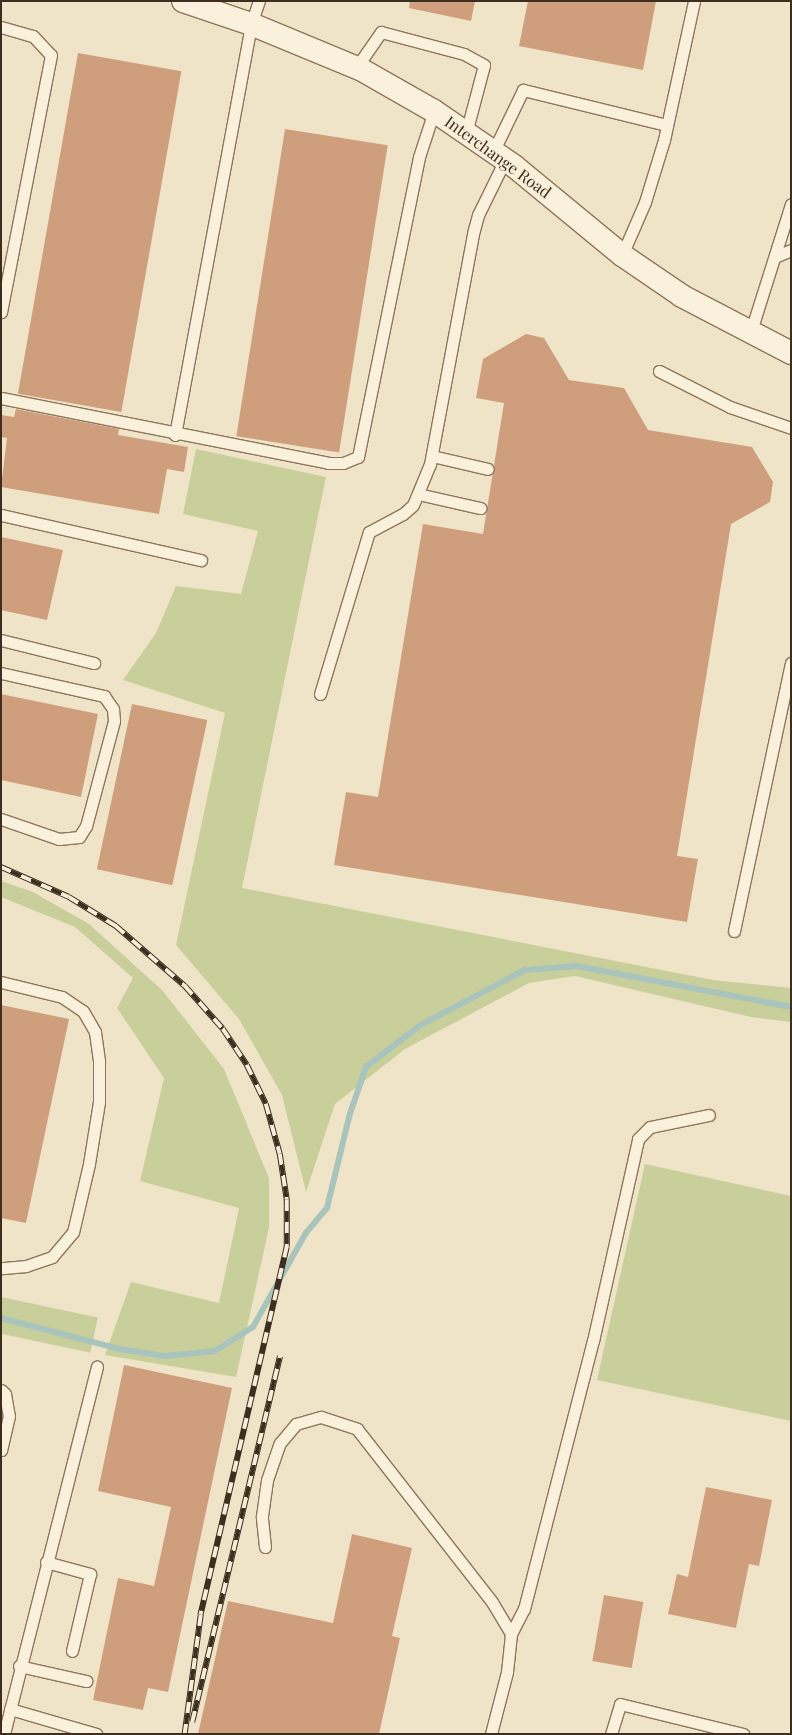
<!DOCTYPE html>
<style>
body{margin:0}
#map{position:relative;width:792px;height:1735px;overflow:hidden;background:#f0e4c8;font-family:"Playfair Display",serif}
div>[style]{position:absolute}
.green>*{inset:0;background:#c9cf9b;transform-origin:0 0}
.stream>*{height:5.5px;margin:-2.75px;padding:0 2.75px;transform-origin:2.75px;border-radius:2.75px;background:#a9c4bc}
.building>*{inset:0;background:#cf9f7d;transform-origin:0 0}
.roads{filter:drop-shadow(1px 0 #8d765c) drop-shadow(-1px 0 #8d765c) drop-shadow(0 1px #8d765c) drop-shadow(0 -1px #8d765c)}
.lane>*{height:11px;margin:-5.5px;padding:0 5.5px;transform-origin:5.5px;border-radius:5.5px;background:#faf1dc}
.street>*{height:22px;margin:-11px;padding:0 11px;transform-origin:11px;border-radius:11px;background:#faf1dc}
.rail>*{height:5.5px;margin-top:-2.75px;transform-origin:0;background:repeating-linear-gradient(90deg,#f7eed8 0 11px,#3d2e20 0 22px);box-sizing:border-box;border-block:1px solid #3d2e20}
span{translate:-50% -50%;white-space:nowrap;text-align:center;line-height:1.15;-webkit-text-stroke:4px #f7eed8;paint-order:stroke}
.street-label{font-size:16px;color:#3d2e20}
.frame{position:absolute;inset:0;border:2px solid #3d2e20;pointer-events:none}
</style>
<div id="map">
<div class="green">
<i style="clip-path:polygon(196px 449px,326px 477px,242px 888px,713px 980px,791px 988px,791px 1022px,751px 1017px,575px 976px,529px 983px,405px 1049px,335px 1104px,306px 1192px,282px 1095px,239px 1019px,176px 945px,225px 713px,123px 680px,156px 633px,176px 586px,241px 594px,258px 531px,183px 514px)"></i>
<i style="clip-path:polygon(1px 881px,33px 892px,89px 924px,162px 990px,224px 1069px,269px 1178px,269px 1228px,236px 1377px,105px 1355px,131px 1282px,219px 1303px,239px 1208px,140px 1181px,164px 1078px,117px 1008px,133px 978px,75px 927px,1px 897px)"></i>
<i style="clip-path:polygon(645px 1164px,791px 1196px,791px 1421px,597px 1380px)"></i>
<i style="left:1px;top:1297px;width:99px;height:36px;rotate:12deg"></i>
</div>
<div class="stream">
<i style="left:1px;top:1318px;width:123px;rotate:14.6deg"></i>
<i style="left:120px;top:1349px;width:46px;rotate:8.8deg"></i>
<i style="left:165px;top:1356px;width:50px;rotate:-5.7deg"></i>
<i style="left:215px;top:1351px;width:45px;rotate:-32.3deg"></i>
<i style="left:253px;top:1327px;width:108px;rotate:-60.6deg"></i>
<i style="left:306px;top:1233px;width:33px;rotate:-50deg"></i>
<i style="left:327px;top:1208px;width:97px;rotate:-76.3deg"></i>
<i style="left:350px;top:1114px;width:50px;rotate:-71.2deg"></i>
<i style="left:366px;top:1067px;width:69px;rotate:-37.4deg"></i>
<i style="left:421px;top:1025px;width:118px;rotate:-27.9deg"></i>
<i style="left:525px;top:970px;width:52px;rotate:-4.4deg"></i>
<i style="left:577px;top:966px;width:218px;rotate:10.8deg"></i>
</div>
<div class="building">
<i style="clip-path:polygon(410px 1px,475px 1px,471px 21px,409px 8px)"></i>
<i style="clip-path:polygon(528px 1px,656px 1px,643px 70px,519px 46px)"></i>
<i style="left:78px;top:53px;width:105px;height:346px;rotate:10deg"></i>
<i style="left:285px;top:129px;width:104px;height:311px;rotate:9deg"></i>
<i style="clip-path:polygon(526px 334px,544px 338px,569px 380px,624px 388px,648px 430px,752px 447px,773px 482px,770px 502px,731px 524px,677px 856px,698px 859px,687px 922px,334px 865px,346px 792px,378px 797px,423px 524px,483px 534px,504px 403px,476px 398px,483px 359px)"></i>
<i style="clip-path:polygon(16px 409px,119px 429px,118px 435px,188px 447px,184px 472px,167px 469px,159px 514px,1px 487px,7px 438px,1px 437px,1px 415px,14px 417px)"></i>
<i style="clip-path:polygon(1px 537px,63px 550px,47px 620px,1px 610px)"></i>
<i style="clip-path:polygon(1px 694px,98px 714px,81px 797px,1px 780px)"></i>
<i style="left:132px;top:704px;width:77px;height:169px;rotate:12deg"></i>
<i style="clip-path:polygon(1px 1005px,69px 1019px,26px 1223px,1px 1218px)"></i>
<i style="clip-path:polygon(124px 1365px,232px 1388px,168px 1692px,148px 1688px,143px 1710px,93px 1700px,118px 1578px,154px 1586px,171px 1507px,98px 1491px)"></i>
<i style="clip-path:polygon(706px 1487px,772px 1500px,759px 1566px,749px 1564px,736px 1628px,668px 1614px,677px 1574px,688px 1577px)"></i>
<i style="clip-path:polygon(352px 1534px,412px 1548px,392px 1636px,400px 1638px,379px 1734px,198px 1734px,228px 1601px,333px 1623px)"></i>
<i style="left:604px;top:1595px;width:40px;height:67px;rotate:10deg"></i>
</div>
<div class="roads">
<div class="lane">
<i style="left:1px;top:27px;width:33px;rotate:16deg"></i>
<i style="left:33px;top:36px;width:26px;rotate:47deg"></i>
<i style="left:51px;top:55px;width:262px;rotate:101deg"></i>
<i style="left:356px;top:68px;width:44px;rotate:-55.2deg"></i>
<i style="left:381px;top:32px;width:86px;rotate:14.8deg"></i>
<i style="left:464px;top:54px;width:23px;rotate:29deg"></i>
<i style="left:484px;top:65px;width:70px;rotate:104.8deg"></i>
<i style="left:493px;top:152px;width:69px;rotate:-64.2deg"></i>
<i style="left:523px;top:90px;width:148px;rotate:13.7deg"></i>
<i style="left:622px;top:255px;width:58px;rotate:-66.5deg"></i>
<i style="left:645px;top:202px;width:65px;rotate:-73deg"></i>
<i style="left:664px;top:140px;width:142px;rotate:-77.8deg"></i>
<i style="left:777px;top:256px;width:15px;rotate:-23deg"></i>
<i style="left:750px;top:334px;width:136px;rotate:-72.5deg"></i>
<i style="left:659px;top:371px;width:80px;rotate:26.9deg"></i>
<i style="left:730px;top:407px;width:65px;rotate:19deg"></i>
<i style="left:1px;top:398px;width:333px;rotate:11.2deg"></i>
<i style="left:328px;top:463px;width:15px"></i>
<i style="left:343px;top:463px;width:16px;rotate:-22deg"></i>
<i style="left:358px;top:457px;width:306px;rotate:-78.5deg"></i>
<i style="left:419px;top:157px;width:48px;rotate:-71.9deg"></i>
<i style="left:175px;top:435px;width:418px;rotate:-79.5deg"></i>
<i style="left:251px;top:24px;width:24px;rotate:-71deg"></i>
<i style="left:432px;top:456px;width:57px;rotate:13.1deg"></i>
<i style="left:418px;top:494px;width:64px;rotate:12.7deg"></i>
<i style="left:1px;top:515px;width:205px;rotate:12.7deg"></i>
<i style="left:1px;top:640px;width:96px;rotate:13.9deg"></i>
<i style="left:1px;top:673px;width:106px;rotate:12.6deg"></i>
<i style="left:104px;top:696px;width:16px;rotate:55deg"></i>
<i style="left:113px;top:709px;width:12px;rotate:85deg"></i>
<i style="left:114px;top:721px;width:109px;rotate:104.9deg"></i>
<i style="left:86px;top:826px;width:13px;rotate:122deg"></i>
<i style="left:79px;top:837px;width:20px;rotate:174deg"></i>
<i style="left:59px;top:839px;width:61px;rotate:-161deg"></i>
<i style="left:320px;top:694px;width:169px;rotate:-73.2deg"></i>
<i style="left:369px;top:532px;width:38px;rotate:-28deg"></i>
<i style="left:403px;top:514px;width:13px;rotate:-42deg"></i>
<i style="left:413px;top:505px;width:44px;rotate:-67.5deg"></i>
<i style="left:430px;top:464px;width:238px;rotate:-79.4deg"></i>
<i style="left:474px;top:230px;width:16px;rotate:-75deg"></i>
<i style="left:478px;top:215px;width:61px;rotate:-63.9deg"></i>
<i style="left:734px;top:931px;width:274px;rotate:-78deg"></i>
<i style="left:1px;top:982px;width:63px;rotate:13.8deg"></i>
<i style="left:62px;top:997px;width:25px;rotate:34deg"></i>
<i style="left:83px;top:1011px;width:24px;rotate:60deg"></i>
<i style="left:95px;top:1032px;width:30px;rotate:82deg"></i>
<i style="left:99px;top:1062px;width:40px;rotate:90deg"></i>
<i style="left:99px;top:1102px;width:63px;rotate:99.2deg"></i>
<i style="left:89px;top:1164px;width:70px;rotate:103.2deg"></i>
<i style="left:73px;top:1232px;width:33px;rotate:130deg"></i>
<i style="left:52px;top:1257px;width:28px;rotate:161deg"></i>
<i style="left:26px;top:1266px;width:25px;rotate:175deg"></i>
<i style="left:1px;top:1390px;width:6px;rotate:45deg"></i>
<i style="left:5px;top:1394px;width:22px;rotate:80deg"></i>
<i style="left:9px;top:1416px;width:35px;rotate:103deg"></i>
<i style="left:265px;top:1547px;width:31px;rotate:-96deg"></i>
<i style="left:262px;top:1516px;width:36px;rotate:-82deg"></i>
<i style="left:267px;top:1480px;width:39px;rotate:-71deg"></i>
<i style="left:280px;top:1443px;width:25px;rotate:-50deg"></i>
<i style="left:296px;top:1424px;width:26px;rotate:-16deg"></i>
<i style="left:321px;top:1417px;width:38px;rotate:18deg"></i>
<i style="left:357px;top:1429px;width:219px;rotate:52deg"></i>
<i style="left:492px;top:1602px;width:37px;rotate:59deg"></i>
<i style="left:511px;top:1634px;width:38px;rotate:96deg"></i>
<i style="left:507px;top:1672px;width:64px;rotate:104.5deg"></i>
<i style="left:46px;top:1562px;width:46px;rotate:15.3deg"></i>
<i style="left:90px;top:1574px;width:79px;rotate:103.2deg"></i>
<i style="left:511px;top:1634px;width:28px;rotate:-63deg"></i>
<i style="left:524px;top:1609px;width:277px;rotate:-75.6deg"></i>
<i style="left:593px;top:1341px;width:207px;rotate:-77.4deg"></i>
<i style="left:638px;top:1139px;width:17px;rotate:-45deg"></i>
<i style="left:650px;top:1127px;width:60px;rotate:-11.5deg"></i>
<i style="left:19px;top:1666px;width:69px;rotate:12.6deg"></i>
<i style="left:10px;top:1709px;width:90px;rotate:16.2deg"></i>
<i style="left:4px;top:1734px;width:379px;rotate:-75.8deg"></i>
<i style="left:611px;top:1734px;width:31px;rotate:-73deg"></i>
<i style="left:620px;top:1704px;width:127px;rotate:13.7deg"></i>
</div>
<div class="street">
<i style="left:183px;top:1px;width:72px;rotate:18.7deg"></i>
<i style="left:251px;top:24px;width:120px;rotate:22.5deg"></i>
<i style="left:362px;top:70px;width:83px;rotate:29.7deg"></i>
<i style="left:434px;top:111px;width:97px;rotate:34.5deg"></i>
<i style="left:514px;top:166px;width:140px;rotate:39.5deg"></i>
<i style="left:622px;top:255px;width:73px;rotate:34.3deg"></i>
<i style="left:682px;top:296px;width:123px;rotate:27.6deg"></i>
</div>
</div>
<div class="rail">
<i style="left:1px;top:867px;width:74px;rotate:23.8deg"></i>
<i style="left:69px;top:897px;width:55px;rotate:31.7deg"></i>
<i style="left:116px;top:926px;width:91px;rotate:41deg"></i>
<i style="left:185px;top:986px;width:57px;rotate:48.5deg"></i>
<i style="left:223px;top:1029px;width:43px;rotate:56.3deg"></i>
<i style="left:247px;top:1065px;width:43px;rotate:64deg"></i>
<i style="left:266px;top:1104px;width:52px;rotate:74.4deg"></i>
<i style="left:280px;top:1154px;width:47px;rotate:81.3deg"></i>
<i style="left:287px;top:1200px;width:47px;rotate:90deg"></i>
<i style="left:287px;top:1247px;width:378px;rotate:103.2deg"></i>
<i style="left:201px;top:1615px;width:120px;rotate:97.7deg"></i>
<i style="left:192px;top:1722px;width:376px;rotate:-76.5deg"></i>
</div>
<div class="street-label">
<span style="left:498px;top:157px;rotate:36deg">Interchange Road</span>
</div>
<div class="frame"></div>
</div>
